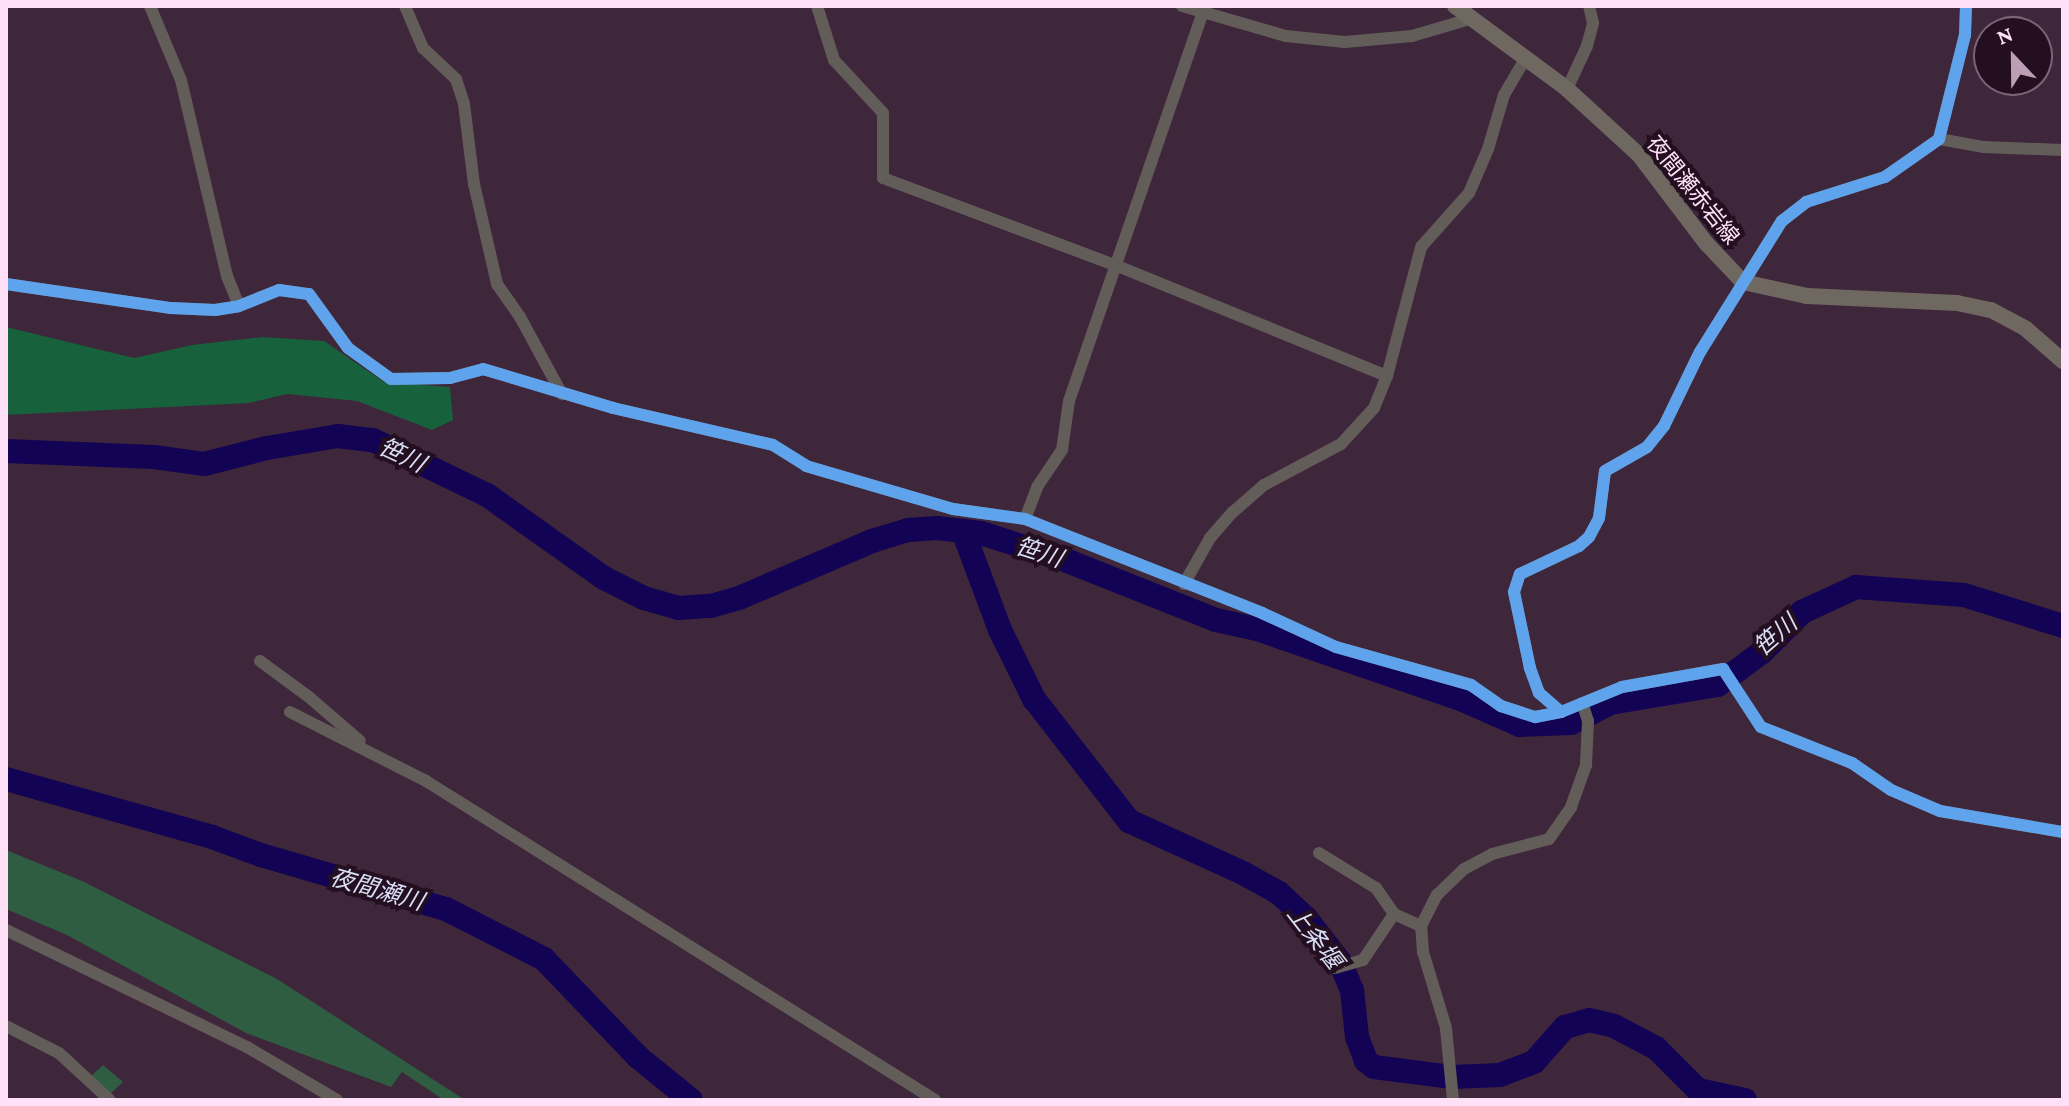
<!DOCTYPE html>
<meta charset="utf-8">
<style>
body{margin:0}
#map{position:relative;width:2069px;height:1106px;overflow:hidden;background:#3e263b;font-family:"Crimson Pro","Noto Sans JP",serif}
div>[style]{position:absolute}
.green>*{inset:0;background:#2e5d41}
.forest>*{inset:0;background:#17623c}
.river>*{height:24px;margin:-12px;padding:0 12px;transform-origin:12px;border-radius:12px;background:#130354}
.minor>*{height:12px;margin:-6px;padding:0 6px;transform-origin:6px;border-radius:6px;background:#635d59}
.secondary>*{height:16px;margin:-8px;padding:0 8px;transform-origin:8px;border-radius:8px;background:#6e6861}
.cycleway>*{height:12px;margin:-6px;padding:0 6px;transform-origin:6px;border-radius:6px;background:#60a3ed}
span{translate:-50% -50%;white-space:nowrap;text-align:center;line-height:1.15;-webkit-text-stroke:8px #240f20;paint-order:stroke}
.street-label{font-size:22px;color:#ffe1f7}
.water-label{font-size:24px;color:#d8def6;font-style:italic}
.frame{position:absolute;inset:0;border:8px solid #ffe1f7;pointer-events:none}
.north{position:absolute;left:1973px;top:16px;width:80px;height:80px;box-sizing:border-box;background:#240f20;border:2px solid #7c6376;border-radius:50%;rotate:338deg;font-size:22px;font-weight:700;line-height:32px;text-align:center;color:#ffe1f7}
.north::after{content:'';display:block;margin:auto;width:28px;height:36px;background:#bba0b5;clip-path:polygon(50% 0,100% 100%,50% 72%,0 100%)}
</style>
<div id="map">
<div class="green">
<i style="clip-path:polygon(6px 850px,82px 881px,277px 979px,465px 1100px,444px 1100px,402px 1072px,391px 1087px,246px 1033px,67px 935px,6px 909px)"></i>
<i style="clip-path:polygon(103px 1065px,123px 1082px,109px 1095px,90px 1077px)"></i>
</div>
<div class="forest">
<i style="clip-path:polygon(6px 327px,134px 358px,192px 345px,263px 337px,324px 341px,384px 382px,450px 387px,453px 420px,432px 430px,357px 401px,287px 394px,249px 403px,6px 415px)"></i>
</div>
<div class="river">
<i style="left:6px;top:451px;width:148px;rotate:2.3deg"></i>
<i style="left:154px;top:457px;width:50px;rotate:8deg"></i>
<i style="left:204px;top:464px;width:65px;rotate:-14.3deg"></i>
<i style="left:267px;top:448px;width:72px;rotate:-9.6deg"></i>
<i style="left:338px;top:436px;width:35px;rotate:7deg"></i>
<i style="left:373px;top:440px;width:127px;rotate:25.8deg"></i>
<i style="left:487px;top:495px;width:143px;rotate:35.4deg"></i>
<i style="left:604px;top:578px;width:45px;rotate:26.6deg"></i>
<i style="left:644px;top:598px;width:36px;rotate:16deg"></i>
<i style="left:679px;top:608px;width:32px;rotate:-4deg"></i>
<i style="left:711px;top:606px;width:29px;rotate:-16deg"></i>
<i style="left:739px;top:598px;width:145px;rotate:-23.2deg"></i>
<i style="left:872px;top:541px;width:38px;rotate:-17deg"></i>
<i style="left:908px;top:530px;width:29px;rotate:-4deg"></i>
<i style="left:937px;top:528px;width:44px;rotate:6.5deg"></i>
<i style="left:981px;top:533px;width:88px;rotate:17.8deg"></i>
<i style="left:1065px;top:560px;width:162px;rotate:21.7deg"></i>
<i style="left:1216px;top:620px;width:42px;rotate:12.4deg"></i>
<i style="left:1257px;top:629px;width:218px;rotate:19deg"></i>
<i style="left:1463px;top:700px;width:62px;rotate:23.7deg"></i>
<i style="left:1520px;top:725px;width:51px;rotate:-2.2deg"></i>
<i style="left:1571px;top:723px;width:44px;rotate:-27.1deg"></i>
<i style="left:1610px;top:703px;width:109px;rotate:-9.5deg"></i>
<i style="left:1718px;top:685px;width:55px;rotate:-36.9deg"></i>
<i style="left:1762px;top:652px;width:57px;rotate:-45deg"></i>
<i style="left:1802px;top:612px;width:60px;rotate:-24.8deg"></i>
<i style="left:1856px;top:587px;width:108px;rotate:4.2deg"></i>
<i style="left:1964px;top:595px;width:104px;rotate:17.4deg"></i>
<i style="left:963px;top:531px;width:106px;rotate:69.5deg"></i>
<i style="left:1000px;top:630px;width:77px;rotate:63.8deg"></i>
<i style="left:1034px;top:699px;width:155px;rotate:52.1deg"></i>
<i style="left:1129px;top:821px;width:125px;rotate:24.5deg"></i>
<i style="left:1243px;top:873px;width:41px;rotate:29.1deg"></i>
<i style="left:1279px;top:893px;width:37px;rotate:43deg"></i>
<i style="left:1306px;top:918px;width:56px;rotate:52.3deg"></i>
<i style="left:1340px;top:962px;width:30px;rotate:67deg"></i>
<i style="left:1352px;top:990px;width:47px;rotate:83.9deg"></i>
<i style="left:1357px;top:1037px;width:26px;rotate:69deg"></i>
<i style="left:1366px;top:1061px;width:10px;rotate:37deg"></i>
<i style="left:1374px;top:1067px;width:79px;rotate:7.3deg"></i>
<i style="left:1452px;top:1077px;width:48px;rotate:-2.4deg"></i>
<i style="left:1500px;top:1075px;width:36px;rotate:-21deg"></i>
<i style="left:1534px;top:1062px;width:47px;rotate:-48.5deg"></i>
<i style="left:1565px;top:1027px;width:25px;rotate:-16deg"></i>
<i style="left:1589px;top:1020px;width:26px;rotate:13deg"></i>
<i style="left:1614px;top:1026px;width:47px;rotate:27.6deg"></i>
<i style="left:1656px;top:1048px;width:59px;rotate:45deg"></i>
<i style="left:1698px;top:1090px;width:48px;rotate:12deg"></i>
<i style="left:6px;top:779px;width:214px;rotate:15.7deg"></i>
<i style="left:212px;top:837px;width:52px;rotate:20.2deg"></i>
<i style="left:261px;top:855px;width:193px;rotate:16.3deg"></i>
<i style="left:446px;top:909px;width:110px;rotate:27deg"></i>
<i style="left:544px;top:959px;width:136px;rotate:46.2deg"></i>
<i style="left:638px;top:1057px;width:68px;rotate:39.1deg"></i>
</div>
<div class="minor">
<i style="left:150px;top:6px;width:80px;rotate:67.3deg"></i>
<i style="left:181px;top:80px;width:201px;rotate:76.8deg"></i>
<i style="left:227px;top:276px;width:32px;rotate:68deg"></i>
<i style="left:405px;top:6px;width:46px;rotate:66.8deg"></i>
<i style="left:423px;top:48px;width:45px;rotate:43.2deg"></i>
<i style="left:456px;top:79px;width:26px;rotate:72deg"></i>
<i style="left:464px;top:104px;width:81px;rotate:82.9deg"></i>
<i style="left:474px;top:184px;width:103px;rotate:77deg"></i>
<i style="left:497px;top:284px;width:40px;rotate:55.1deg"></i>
<i style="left:520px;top:317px;width:88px;rotate:61.4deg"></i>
<i style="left:817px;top:6px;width:57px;rotate:72.5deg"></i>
<i style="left:834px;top:60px;width:72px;rotate:47.2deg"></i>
<i style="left:883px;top:113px;width:65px;rotate:90deg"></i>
<i style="left:883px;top:178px;width:248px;rotate:20.6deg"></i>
<i style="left:1115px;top:265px;width:294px;rotate:22.2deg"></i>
<i style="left:1182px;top:6px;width:108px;rotate:16.1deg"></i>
<i style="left:1286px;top:36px;width:59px;rotate:5.8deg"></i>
<i style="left:1345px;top:42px;width:67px;rotate:-5.1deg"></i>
<i style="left:1412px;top:36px;width:64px;rotate:-16.4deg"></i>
<i style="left:1567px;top:89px;width:47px;rotate:-65.1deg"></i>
<i style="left:1587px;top:46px;width:24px;rotate:-75deg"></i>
<i style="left:1593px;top:23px;width:17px;rotate:-103deg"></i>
<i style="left:1939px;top:139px;width:46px;rotate:10.1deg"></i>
<i style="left:1984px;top:147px;width:79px;rotate:2.2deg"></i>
<i style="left:6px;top:284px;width:167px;rotate:8.3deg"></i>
<i style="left:171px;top:308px;width:44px;rotate:2.6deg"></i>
<i style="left:215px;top:310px;width:24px;rotate:-9deg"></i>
<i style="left:239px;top:306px;width:43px;rotate:-21.8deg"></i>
<i style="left:279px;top:290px;width:30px;rotate:8deg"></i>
<i style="left:309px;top:294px;width:67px;rotate:54.2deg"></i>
<i style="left:348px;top:348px;width:53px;rotate:35.8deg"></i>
<i style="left:391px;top:379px;width:59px;rotate:-1deg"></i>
<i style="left:450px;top:378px;width:34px;rotate:-15deg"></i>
<i style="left:483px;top:369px;width:136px;rotate:16.7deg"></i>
<i style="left:613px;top:408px;width:164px;rotate:13deg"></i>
<i style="left:773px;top:445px;width:39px;rotate:32deg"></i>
<i style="left:806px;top:466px;width:153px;rotate:16.3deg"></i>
<i style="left:953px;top:509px;width:73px;rotate:7.9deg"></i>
<i style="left:1025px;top:519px;width:255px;rotate:21.6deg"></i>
<i style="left:1262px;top:613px;width:81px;rotate:24.7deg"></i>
<i style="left:1336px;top:647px;width:140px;rotate:15.7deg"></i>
<i style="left:1471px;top:685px;width:37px;rotate:35deg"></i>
<i style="left:1501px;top:706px;width:36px;rotate:18deg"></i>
<i style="left:1535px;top:717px;width:26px;rotate:-11deg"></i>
<i style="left:1561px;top:712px;width:66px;rotate:-22.3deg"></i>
<i style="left:1622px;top:687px;width:103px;rotate:-10.1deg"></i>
<i style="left:1723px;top:669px;width:69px;rotate:56.8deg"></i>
<i style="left:1761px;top:727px;width:98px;rotate:21.6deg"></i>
<i style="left:1852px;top:763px;width:47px;rotate:34.7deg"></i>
<i style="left:1891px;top:790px;width:53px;rotate:23.2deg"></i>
<i style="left:1940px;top:811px;width:125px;rotate:9.7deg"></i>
<i style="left:1025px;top:519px;width:34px;rotate:-69deg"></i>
<i style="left:1037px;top:487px;width:45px;rotate:-56deg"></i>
<i style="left:1062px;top:450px;width:49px;rotate:-81.9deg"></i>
<i style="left:1069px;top:401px;width:418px;rotate:-71deg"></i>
<i style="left:1184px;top:584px;width:53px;rotate:-60.5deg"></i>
<i style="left:1210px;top:538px;width:35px;rotate:-49deg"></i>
<i style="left:1233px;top:512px;width:41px;rotate:-41.1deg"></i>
<i style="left:1264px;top:485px;width:87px;rotate:-28deg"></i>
<i style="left:1341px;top:444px;width:49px;rotate:-47.5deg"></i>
<i style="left:1374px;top:408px;width:35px;rotate:-68deg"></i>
<i style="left:1387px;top:376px;width:133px;rotate:-75.2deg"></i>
<i style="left:1421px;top:247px;width:72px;rotate:-48.4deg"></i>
<i style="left:1469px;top:193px;width:48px;rotate:-66.6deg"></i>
<i style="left:1488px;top:149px;width:56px;rotate:-73.5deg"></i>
<i style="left:1504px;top:95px;width:42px;rotate:-59.7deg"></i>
<i style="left:260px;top:661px;width:61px;rotate:36.3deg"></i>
<i style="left:309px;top:697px;width:67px;rotate:40.8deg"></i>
<i style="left:290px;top:712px;width:153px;rotate:26.9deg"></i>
<i style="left:426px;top:781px;width:601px;rotate:32.08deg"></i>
<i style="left:1561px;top:712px;width:29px;rotate:-139deg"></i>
<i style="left:1539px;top:693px;width:27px;rotate:-110deg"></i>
<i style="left:1530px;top:668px;width:78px;rotate:-101.9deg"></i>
<i style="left:1514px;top:592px;width:19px;rotate:-72deg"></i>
<i style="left:1520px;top:574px;width:65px;rotate:-25.4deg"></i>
<i style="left:1579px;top:546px;width:13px;rotate:-42deg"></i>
<i style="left:1589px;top:537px;width:21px;rotate:-62deg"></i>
<i style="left:1599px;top:518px;width:47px;rotate:-82.7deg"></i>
<i style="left:1605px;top:471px;width:48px;rotate:-29.7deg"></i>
<i style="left:1647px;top:447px;width:27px;rotate:-51deg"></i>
<i style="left:1664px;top:426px;width:82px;rotate:-64.1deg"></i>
<i style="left:1700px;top:352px;width:155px;rotate:-58deg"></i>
<i style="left:1782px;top:221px;width:31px;rotate:-38deg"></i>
<i style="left:1806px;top:202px;width:83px;rotate:-17.6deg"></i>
<i style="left:1885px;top:177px;width:66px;rotate:-35.1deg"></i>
<i style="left:1939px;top:139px;width:107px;rotate:-76deg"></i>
<i style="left:1965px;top:35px;width:29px;rotate:-88deg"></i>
<i style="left:1319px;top:853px;width:67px;rotate:31.6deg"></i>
<i style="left:1376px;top:888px;width:32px;rotate:55deg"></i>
<i style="left:6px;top:930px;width:268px;rotate:25.9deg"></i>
<i style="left:247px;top:1047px;width:104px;rotate:30.5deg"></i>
<i style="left:1335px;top:968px;width:29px;rotate:-16deg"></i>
<i style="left:1363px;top:960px;width:55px;rotate:-56deg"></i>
<i style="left:1394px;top:914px;width:30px;rotate:24deg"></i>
<i style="left:6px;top:1026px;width:59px;rotate:27deg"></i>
<i style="left:59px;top:1053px;width:69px;rotate:42.7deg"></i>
<i style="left:1453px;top:1100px;width:72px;rotate:-95.6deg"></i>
<i style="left:1446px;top:1028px;width:79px;rotate:-106.8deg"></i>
<i style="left:1423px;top:952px;width:26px;rotate:-94deg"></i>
<i style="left:1421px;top:926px;width:35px;rotate:-63deg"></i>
<i style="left:1437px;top:895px;width:37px;rotate:-44deg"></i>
<i style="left:1464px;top:869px;width:32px;rotate:-28deg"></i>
<i style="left:1492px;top:854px;width:59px;rotate:-14.7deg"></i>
<i style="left:1549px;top:839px;width:39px;rotate:-55deg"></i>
<i style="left:1571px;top:807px;width:45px;rotate:-70.3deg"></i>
<i style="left:1586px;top:765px;width:44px;rotate:-87.4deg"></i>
<i style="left:1588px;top:721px;width:19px;rotate:-108deg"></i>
</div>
<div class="secondary">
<i style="left:1455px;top:6px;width:139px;rotate:36.5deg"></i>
<i style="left:1567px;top:89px;width:98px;rotate:42.5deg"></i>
<i style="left:1639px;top:155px;width:111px;rotate:52.7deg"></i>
<i style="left:1706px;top:243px;width:54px;rotate:46.5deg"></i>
<i style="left:1743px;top:282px;width:66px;rotate:12.3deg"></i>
<i style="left:1807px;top:296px;width:150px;rotate:2.7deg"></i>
<i style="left:1957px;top:303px;width:35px;rotate:12deg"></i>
<i style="left:1991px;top:310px;width:40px;rotate:28deg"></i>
<i style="left:2026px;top:329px;width:49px;rotate:40.9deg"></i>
</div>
<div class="cycleway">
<i style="left:6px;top:284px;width:167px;rotate:8.3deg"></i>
<i style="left:171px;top:308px;width:44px;rotate:2.6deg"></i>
<i style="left:215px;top:310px;width:24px;rotate:-9deg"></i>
<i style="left:239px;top:306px;width:43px;rotate:-21.8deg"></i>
<i style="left:279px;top:290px;width:30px;rotate:8deg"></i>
<i style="left:309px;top:294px;width:67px;rotate:54.2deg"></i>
<i style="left:348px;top:348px;width:53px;rotate:35.8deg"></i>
<i style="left:391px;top:379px;width:59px;rotate:-1deg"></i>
<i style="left:450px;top:378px;width:34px;rotate:-15deg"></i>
<i style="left:483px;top:369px;width:136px;rotate:16.7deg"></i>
<i style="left:613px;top:408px;width:164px;rotate:13deg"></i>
<i style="left:773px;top:445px;width:39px;rotate:32deg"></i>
<i style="left:806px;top:466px;width:153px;rotate:16.3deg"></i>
<i style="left:953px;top:509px;width:73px;rotate:7.9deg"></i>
<i style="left:1025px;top:519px;width:255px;rotate:21.6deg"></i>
<i style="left:1262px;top:613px;width:81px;rotate:24.7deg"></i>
<i style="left:1336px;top:647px;width:140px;rotate:15.7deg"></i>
<i style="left:1471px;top:685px;width:37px;rotate:35deg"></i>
<i style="left:1501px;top:706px;width:36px;rotate:18deg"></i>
<i style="left:1535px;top:717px;width:26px;rotate:-11deg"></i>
<i style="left:1561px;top:712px;width:66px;rotate:-22.3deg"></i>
<i style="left:1622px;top:687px;width:103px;rotate:-10.1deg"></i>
<i style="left:1723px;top:669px;width:69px;rotate:56.8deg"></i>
<i style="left:1761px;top:727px;width:98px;rotate:21.6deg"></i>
<i style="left:1852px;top:763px;width:47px;rotate:34.7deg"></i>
<i style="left:1891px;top:790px;width:53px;rotate:23.2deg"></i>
<i style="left:1940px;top:811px;width:125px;rotate:9.7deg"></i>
<i style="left:1561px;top:712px;width:29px;rotate:-139deg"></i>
<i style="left:1539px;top:693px;width:27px;rotate:-110deg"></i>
<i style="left:1530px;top:668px;width:78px;rotate:-101.9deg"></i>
<i style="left:1514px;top:592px;width:19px;rotate:-72deg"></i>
<i style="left:1520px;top:574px;width:65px;rotate:-25.4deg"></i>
<i style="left:1579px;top:546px;width:13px;rotate:-42deg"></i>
<i style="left:1589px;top:537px;width:21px;rotate:-62deg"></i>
<i style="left:1599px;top:518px;width:47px;rotate:-82.7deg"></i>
<i style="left:1605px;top:471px;width:48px;rotate:-29.7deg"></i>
<i style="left:1647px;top:447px;width:27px;rotate:-51deg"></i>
<i style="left:1664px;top:426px;width:82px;rotate:-64.1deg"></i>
<i style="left:1700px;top:352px;width:155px;rotate:-58deg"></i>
<i style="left:1782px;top:221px;width:31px;rotate:-38deg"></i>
<i style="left:1806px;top:202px;width:83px;rotate:-17.6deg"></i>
<i style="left:1885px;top:177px;width:66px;rotate:-35.1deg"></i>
<i style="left:1939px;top:139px;width:107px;rotate:-76deg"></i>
<i style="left:1965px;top:35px;width:29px;rotate:-88deg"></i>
</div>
<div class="street-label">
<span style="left:1693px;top:190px;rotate:51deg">夜間瀬赤岩線</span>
</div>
<div class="water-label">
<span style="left:402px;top:455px;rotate:25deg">笹川</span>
<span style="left:1039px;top:552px;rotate:18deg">笹川</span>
<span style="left:1775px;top:635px;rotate:-41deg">笹川</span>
<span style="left:377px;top:889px;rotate:16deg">夜間瀬川</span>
<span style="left:1315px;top:937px;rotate:52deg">上条堰</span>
</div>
<div class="frame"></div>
<div class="north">N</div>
</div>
